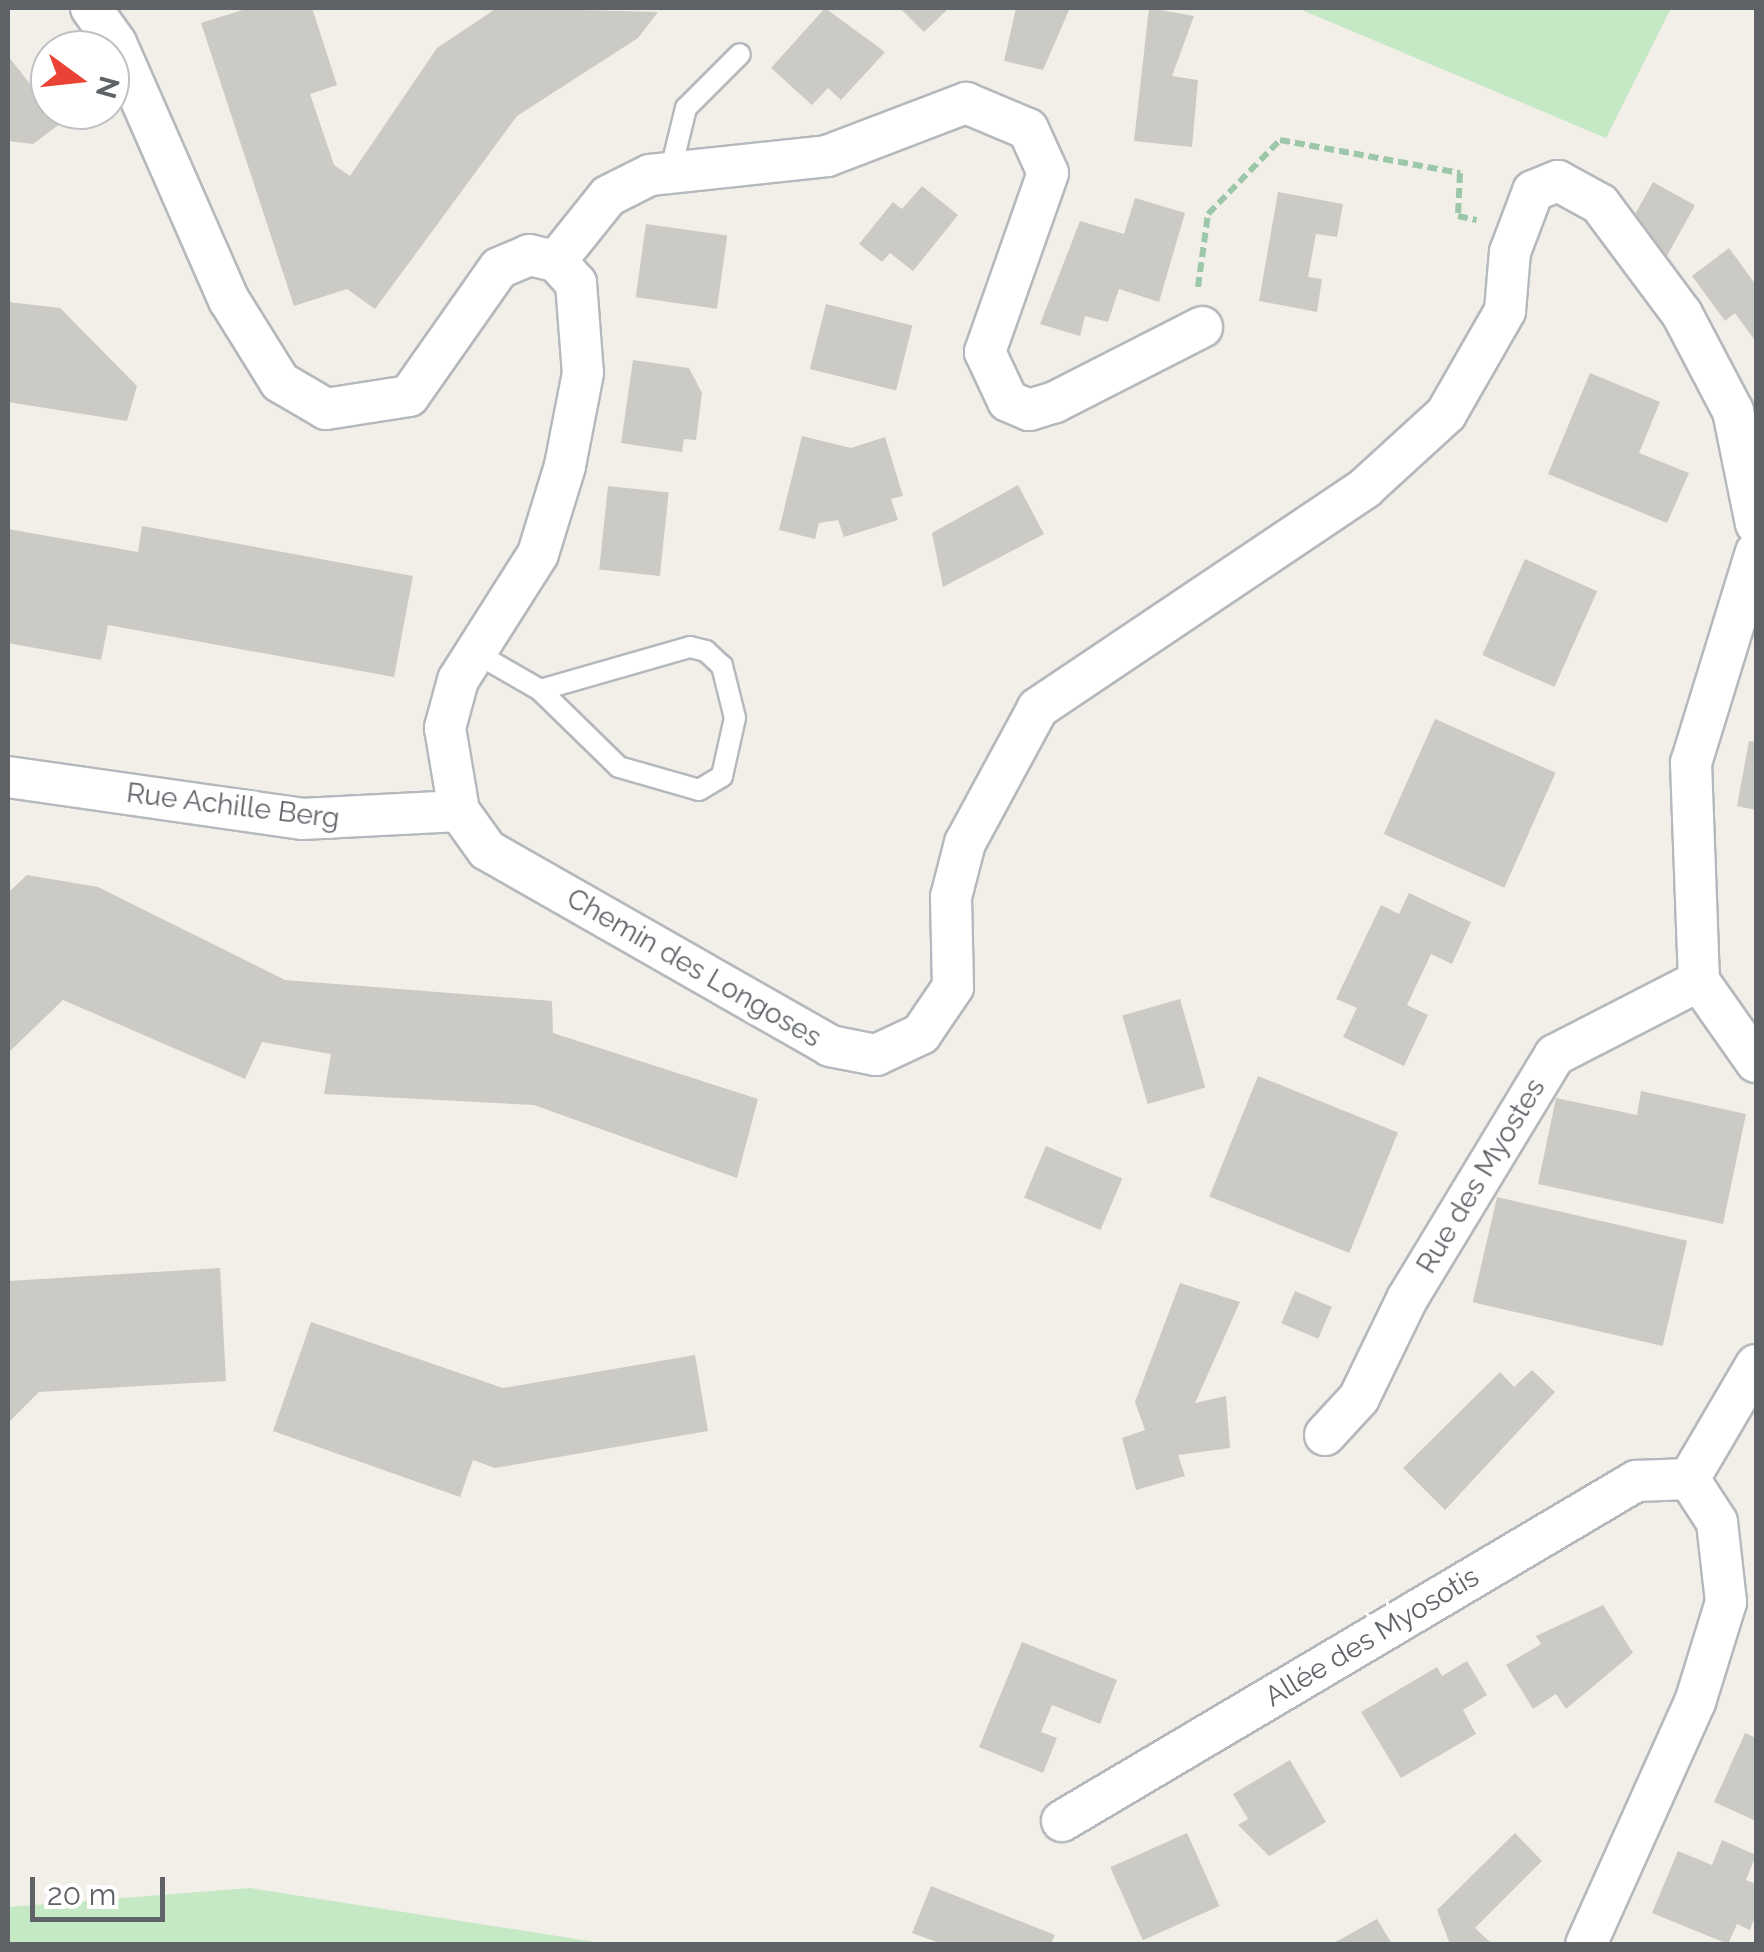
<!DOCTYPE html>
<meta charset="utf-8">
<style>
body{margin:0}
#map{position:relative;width:1764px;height:1952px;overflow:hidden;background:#f1efe8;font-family:Raleway,sans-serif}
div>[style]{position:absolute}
.green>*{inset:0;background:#c5e8c5}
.building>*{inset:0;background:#cccac5;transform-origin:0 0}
.path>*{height:6px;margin-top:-3px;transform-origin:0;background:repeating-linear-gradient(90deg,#9cc7a9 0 10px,transparent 0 15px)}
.roads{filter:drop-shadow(2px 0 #b5b8bc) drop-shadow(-2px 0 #b5b8bc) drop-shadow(0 2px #b5b8bc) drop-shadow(0 -2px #b5b8bc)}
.lane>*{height:20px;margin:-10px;padding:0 10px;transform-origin:10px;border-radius:10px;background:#fff}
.street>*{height:40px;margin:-20px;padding:0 20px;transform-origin:20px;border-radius:20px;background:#fff}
span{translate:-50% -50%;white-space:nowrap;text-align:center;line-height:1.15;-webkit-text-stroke:10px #fff;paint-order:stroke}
.street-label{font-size:28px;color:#5f6368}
.frame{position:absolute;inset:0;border:10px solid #5f6368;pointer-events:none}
.north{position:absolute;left:30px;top:30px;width:100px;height:100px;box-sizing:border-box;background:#fff;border:2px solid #bfc1c3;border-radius:50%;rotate:105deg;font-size:28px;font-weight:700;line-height:40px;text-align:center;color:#5f6368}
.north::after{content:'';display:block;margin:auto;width:35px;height:45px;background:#ea4335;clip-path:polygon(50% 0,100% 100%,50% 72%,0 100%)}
.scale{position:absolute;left:30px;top:1877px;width:135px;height:45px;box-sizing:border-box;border:5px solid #5f6368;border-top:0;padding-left:12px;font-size:30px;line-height:35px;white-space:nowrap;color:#5f6368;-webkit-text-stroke:8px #fff;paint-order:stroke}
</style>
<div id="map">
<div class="green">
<i style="clip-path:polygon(1297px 8px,1671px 8px,1606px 138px)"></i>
<i style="clip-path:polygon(250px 1888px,608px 1944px,8px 1944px,8px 1907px)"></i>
</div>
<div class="building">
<i style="clip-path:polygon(249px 8px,312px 8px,337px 85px,310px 94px,334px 165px,350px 176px,437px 48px,497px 8px,658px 12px,638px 38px,517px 116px,375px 309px,347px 289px,294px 306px,201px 23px)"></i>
<i style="clip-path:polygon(825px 8px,885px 52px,841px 100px,828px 88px,812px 105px,771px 68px)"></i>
<i style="clip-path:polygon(900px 8px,949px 8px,924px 32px)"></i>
<i style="clip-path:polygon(1016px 8px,1070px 8px,1043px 70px,1004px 61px)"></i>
<i style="clip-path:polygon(1149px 8px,1194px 16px,1172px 76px,1198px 80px,1192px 147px,1134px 141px)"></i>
<i style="clip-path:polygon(8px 56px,61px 123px,33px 144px,8px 141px)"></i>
<i style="left:1653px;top:182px;width:48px;height:58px;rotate:29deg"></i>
<i style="clip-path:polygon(922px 186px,958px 215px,913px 271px,890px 253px,882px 262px,859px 244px,893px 202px,902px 209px)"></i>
<i style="clip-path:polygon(1278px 192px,1343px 204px,1337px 237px,1316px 234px,1308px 277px,1322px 279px,1317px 312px,1259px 301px)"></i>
<i style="clip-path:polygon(1135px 198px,1185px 213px,1159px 302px,1119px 289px,1108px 322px,1085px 316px,1080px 336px,1040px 324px,1080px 221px,1124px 234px)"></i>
<i style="left:646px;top:224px;width:82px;height:74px;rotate:8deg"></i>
<i style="clip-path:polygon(1729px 248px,1756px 285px,1756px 342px,1735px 313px,1725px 321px,1692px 276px)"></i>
<i style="clip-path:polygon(8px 302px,60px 308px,137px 386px,127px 421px,8px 402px)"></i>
<i style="left:826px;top:304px;width:89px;height:67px;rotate:14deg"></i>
<i style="clip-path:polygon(633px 360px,689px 368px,702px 393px,696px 440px,684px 439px,682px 452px,621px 443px)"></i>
<i style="clip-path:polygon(1590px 373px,1660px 402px,1639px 453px,1689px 473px,1667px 523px,1548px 474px)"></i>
<i style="clip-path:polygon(802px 436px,851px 448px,885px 437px,903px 496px,891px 499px,898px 520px,844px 537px,838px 520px,819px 523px,815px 539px,779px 530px)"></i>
<i style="clip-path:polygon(1018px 485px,1044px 534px,943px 587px,932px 533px)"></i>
<i style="left:608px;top:486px;width:61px;height:84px;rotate:6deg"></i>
<i style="clip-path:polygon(142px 526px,413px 576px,394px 677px,108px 625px,101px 660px,8px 643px,8px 529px,138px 552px)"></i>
<i style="left:1525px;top:559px;width:79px;height:105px;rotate:24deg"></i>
<i style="left:1435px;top:719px;width:132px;height:126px;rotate:24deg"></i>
<i style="clip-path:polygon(1749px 741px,1756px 742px,1756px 810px,1737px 806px)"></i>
<i style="clip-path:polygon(27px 875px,98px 887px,285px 980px,552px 1001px,553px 1033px,758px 1099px,737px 1178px,534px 1105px,324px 1094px,331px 1054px,262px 1042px,245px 1079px,63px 1000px,8px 1053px,8px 893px)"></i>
<i style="clip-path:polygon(1409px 893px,1471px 922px,1452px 964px,1431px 954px,1407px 1005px,1428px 1015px,1404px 1066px,1343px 1037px,1357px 1008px,1336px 999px,1381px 905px,1399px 914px)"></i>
<i style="left:1180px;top:999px;width:92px;height:60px;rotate:74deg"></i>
<i style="left:1258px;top:1076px;width:151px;height:130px;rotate:22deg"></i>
<i style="clip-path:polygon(1641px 1091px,1746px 1114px,1723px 1224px,1538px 1184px,1556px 1098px,1637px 1115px)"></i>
<i style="left:1046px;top:1146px;width:83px;height:56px;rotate:23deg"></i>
<i style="left:1497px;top:1197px;width:195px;height:108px;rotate:13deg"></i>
<i style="clip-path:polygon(220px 1268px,226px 1381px,39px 1392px,8px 1423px,8px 1281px)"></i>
<i style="clip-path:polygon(1180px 1283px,1240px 1302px,1195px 1403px,1226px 1396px,1230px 1448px,1178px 1455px,1185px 1476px,1136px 1490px,1122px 1438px,1145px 1430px,1135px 1402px)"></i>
<i style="left:1295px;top:1291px;width:40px;height:35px;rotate:23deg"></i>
<i style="clip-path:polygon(311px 1322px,503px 1388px,695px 1355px,708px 1431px,495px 1468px,473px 1460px,460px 1497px,273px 1431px)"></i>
<i style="clip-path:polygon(1532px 1370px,1555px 1392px,1445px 1510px,1403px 1468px,1500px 1372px,1514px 1387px)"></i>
<i style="clip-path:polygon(1603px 1605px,1633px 1653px,1566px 1709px,1556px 1694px,1533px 1709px,1506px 1665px,1541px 1644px,1536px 1636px)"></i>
<i style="clip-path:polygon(1022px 1642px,1117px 1680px,1100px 1724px,1052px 1705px,1041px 1732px,1057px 1738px,1043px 1773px,979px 1747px)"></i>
<i style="clip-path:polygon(1467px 1661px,1487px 1695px,1463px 1710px,1476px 1734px,1401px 1778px,1361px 1712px,1437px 1667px,1442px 1676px)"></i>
<i style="clip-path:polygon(1745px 1733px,1756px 1738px,1756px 1821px,1714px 1802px)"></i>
<i style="clip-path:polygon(1290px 1760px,1326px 1822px,1269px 1856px,1238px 1825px,1248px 1819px,1233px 1794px)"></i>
<i style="left:1187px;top:1833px;width:80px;height:84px;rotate:66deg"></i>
<i style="clip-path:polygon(1515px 1833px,1542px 1861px,1475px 1928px,1492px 1944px,1450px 1944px,1437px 1910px)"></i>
<i style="clip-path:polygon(1722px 1840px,1756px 1855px,1746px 1880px,1756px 1884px,1756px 1914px,1750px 1930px,1737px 1924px,1728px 1944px,1652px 1913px,1678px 1851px,1712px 1865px)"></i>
<i style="clip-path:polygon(931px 1886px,1055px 1935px,1051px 1944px,942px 1944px,912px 1933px)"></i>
<i style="clip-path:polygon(1377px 1919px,1392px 1944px,1332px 1944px)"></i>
</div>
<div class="path">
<i style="left:1198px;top:287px;width:74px;rotate:-82.2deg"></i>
<i style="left:1208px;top:214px;width:103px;rotate:-45.8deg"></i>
<i style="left:1280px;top:140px;width:183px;rotate:10.4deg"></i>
<i style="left:1460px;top:173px;width:43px;rotate:92.7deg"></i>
<i style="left:1458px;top:216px;width:19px;rotate:12deg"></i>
</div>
<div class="roads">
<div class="lane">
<i style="left:671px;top:169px;width:63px;rotate:-76.2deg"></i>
<i style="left:686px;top:108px;width:76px;rotate:-45deg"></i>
<i style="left:476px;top:653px;width:74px;rotate:30deg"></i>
<i style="left:540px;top:690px;width:110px;rotate:44.3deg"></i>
<i style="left:619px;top:767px;width:83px;rotate:16deg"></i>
<i style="left:699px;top:790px;width:27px;rotate:-31deg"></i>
<i style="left:722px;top:776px;width:59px;rotate:-77.4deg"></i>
<i style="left:735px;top:718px;width:54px;rotate:-104deg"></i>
<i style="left:722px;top:666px;width:22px;rotate:-137deg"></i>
<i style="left:706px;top:651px;width:16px;rotate:-166deg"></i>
<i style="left:690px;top:647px;width:156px;rotate:164deg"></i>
</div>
<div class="street">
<i style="left:91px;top:8px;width:43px;rotate:54.5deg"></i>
<i style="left:116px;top:43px;width:281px;rotate:66.3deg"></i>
<i style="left:229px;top:300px;width:97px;rotate:58.1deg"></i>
<i style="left:280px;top:382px;width:53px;rotate:30.4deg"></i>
<i style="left:326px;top:409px;width:84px;rotate:-8.9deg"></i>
<i style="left:409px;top:396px;width:156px;rotate:-54.9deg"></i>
<i style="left:499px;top:268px;width:33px;rotate:-23deg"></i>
<i style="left:529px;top:255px;width:28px;rotate:13deg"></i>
<i style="left:556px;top:261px;width:30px;rotate:48deg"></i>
<i style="left:576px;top:283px;width:90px;rotate:85.6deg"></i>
<i style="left:583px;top:373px;width:95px;rotate:101deg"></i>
<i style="left:565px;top:466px;width:92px;rotate:107.1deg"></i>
<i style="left:538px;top:554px;width:149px;rotate:122.4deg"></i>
<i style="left:458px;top:680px;width:50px;rotate:105.2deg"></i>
<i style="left:445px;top:728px;width:84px;rotate:80.4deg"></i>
<i style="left:459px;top:811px;width:48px;rotate:54.3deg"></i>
<i style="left:487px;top:850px;width:395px;rotate:29.7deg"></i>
<i style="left:830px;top:1046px;width:47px;rotate:11.1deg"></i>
<i style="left:876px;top:1055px;width:50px;rotate:-25deg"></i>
<i style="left:921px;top:1034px;width:57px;rotate:-55.8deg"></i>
<i style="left:953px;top:987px;width:90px;rotate:-91.3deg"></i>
<i style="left:951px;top:897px;width:56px;rotate:-75.5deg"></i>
<i style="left:965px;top:843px;width:153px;rotate:-61.6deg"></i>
<i style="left:1038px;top:708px;width:394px;rotate:-33.9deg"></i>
<i style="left:1365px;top:488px;width:110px;rotate:-42.4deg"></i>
<i style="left:1446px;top:414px;width:119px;rotate:-60.2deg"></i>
<i style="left:1505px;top:311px;width:59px;rotate:-85.2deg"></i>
<i style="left:1510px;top:252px;width:65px;rotate:-69.3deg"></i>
<i style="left:1533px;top:191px;width:27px;rotate:-22deg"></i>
<i style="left:1558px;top:181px;width:48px;rotate:28.7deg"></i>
<i style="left:1600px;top:204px;width:137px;rotate:53.3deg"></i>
<i style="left:1682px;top:314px;width:110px;rotate:62.3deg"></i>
<i style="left:1733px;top:411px;width:115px;rotate:78.5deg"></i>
<i style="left:556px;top:261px;width:83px;rotate:-51.3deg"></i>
<i style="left:608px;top:196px;width:47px;rotate:-26.6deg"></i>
<i style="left:650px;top:175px;width:178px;rotate:-6.1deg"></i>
<i style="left:827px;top:156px;width:149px;rotate:-20.9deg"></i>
<i style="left:966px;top:103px;width:67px;rotate:22.8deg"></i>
<i style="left:1028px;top:129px;width:48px;rotate:65.6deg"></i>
<i style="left:1048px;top:173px;width:190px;rotate:109.4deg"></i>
<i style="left:985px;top:352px;width:54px;rotate:64.9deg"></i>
<i style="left:1008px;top:401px;width:23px;rotate:23deg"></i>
<i style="left:1029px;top:410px;width:27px;rotate:-17deg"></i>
<i style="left:1055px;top:402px;width:165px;rotate:-27deg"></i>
<i style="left:1756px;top:552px;width:221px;rotate:107.1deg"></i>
<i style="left:1691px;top:763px;width:218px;rotate:87.9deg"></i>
<i style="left:1699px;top:981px;width:99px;rotate:54.9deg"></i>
<i style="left:8px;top:777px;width:297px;rotate:8.1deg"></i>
<i style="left:302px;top:819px;width:157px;rotate:-2.9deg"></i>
<i style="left:1325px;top:1435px;width:50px;rotate:-47.4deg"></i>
<i style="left:1359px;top:1398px;width:110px;rotate:-64.1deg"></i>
<i style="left:1407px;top:1299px;width:285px;rotate:-58.8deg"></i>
<i style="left:1555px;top:1055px;width:162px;rotate:-27.2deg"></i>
<i style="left:1689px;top:1479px;width:132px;rotate:-59.6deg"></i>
<i style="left:1062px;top:1821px;width:667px;rotate:-30.64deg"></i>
<i style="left:1636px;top:1481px;width:53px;rotate:-2.2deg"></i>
<i style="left:1689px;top:1479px;width:51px;rotate:56.9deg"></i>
<i style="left:1717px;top:1522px;width:81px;rotate:83.6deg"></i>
<i style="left:1726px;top:1602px;width:105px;rotate:107.2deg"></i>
<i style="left:1695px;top:1702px;width:265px;rotate:114.2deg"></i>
</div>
</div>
<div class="street-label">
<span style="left:233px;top:806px;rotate:7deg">Rue Achille Berg</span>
<span style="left:694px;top:968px;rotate:30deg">Chemin des Longoses</span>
<span style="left:1481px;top:1176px;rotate:-59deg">Rue des Myostes</span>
<span style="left:1372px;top:1637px;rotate:-31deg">Allée des Myosotis</span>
</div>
<div class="frame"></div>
<div class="north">N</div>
<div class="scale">20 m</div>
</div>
